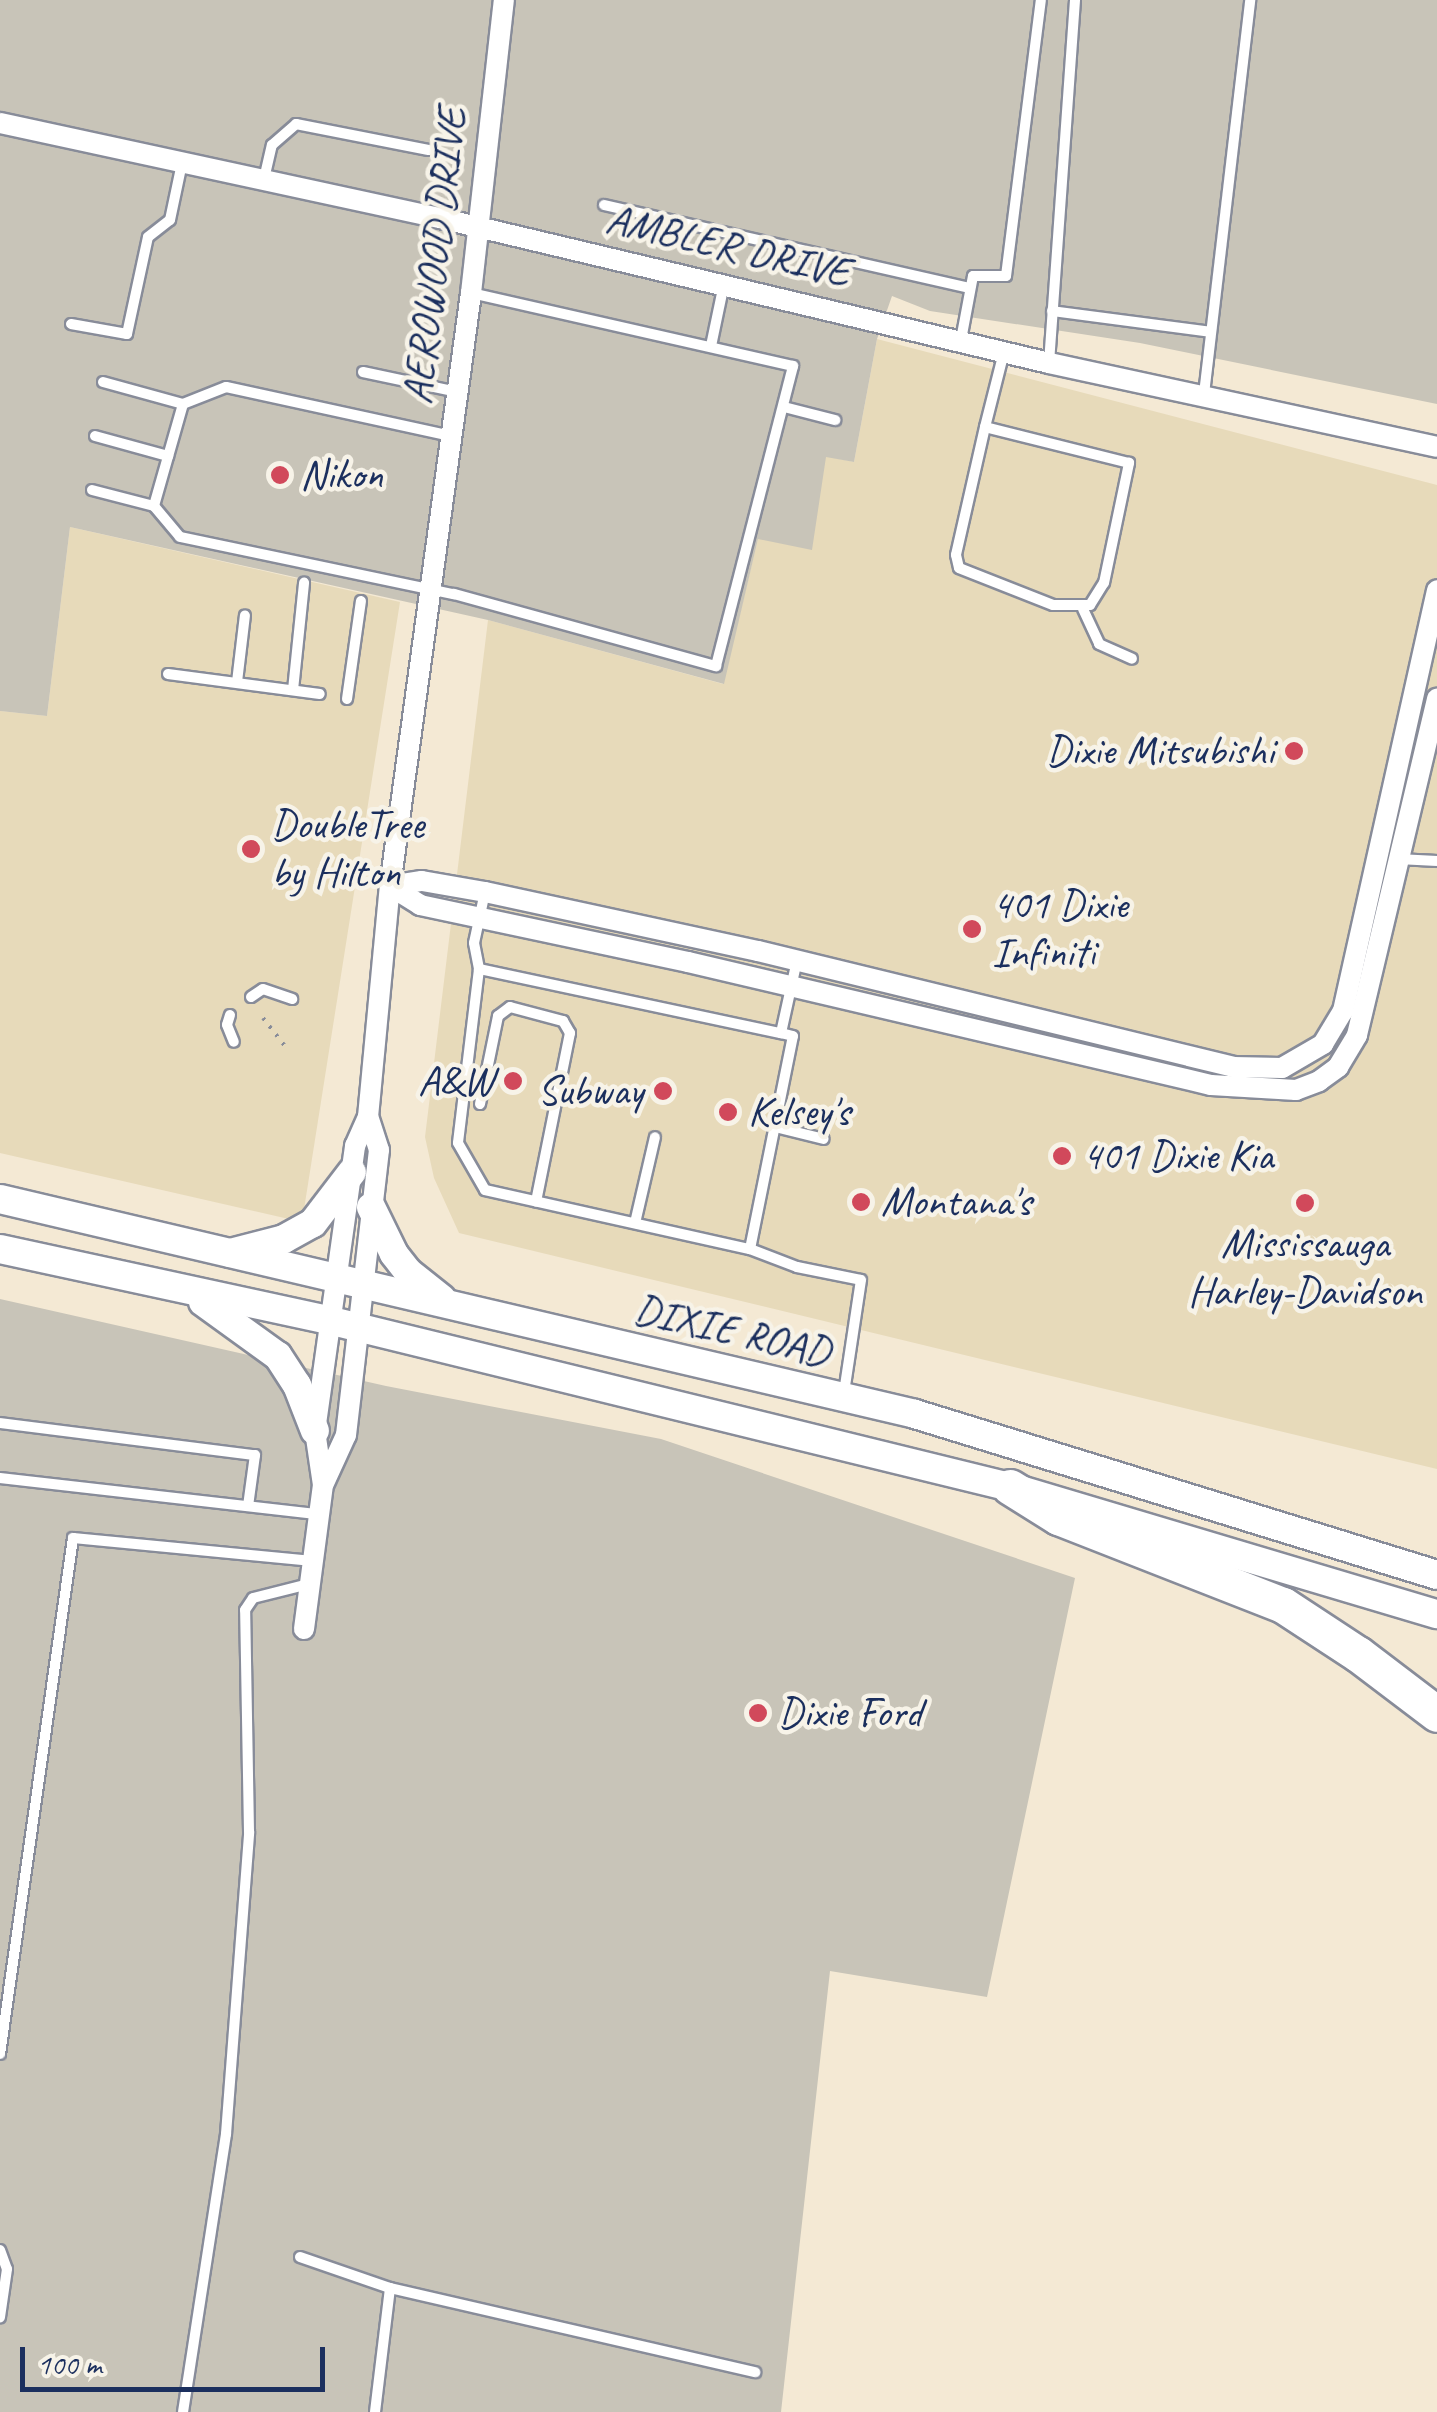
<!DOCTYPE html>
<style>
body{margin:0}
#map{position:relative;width:1437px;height:2412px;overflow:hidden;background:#f4e9d4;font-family:Caveat,sans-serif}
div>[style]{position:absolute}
.built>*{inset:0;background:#e7daba}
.industrial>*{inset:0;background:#c8c4b8}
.path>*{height:4px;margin-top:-2px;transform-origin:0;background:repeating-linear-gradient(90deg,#888c99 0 2.5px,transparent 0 10.5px)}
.roads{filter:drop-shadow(2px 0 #888c99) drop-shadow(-2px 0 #888c99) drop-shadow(0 2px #888c99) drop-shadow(0 -2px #888c99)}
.service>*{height:10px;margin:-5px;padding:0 5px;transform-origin:5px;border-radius:5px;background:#fff}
.minor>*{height:20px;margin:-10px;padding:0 10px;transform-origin:10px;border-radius:10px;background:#fff}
.secondary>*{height:28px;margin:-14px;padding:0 14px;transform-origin:14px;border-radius:14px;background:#fff}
.motorway>*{height:35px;margin:-17.5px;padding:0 17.5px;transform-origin:17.5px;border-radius:17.5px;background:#fff}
.dots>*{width:28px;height:28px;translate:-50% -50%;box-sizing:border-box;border:5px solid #f7f3e8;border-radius:50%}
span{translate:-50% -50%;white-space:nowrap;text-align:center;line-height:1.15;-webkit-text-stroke:9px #f7f3e8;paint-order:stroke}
.street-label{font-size:42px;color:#1b2f5e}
.poi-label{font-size:42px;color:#1b2f5e}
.left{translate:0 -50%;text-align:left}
.right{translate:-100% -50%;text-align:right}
.scale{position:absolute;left:20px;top:2347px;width:305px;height:45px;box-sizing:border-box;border:5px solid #1b2f5e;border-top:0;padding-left:12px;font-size:30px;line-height:35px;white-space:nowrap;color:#1b2f5e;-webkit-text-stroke:8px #f7f3e8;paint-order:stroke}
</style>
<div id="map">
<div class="built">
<i style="clip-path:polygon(877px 339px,1437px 485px,1437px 1469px,459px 1233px,434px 1178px,425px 1137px,488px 620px,723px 684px,758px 539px,826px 456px,854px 462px)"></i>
<i style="clip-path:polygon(70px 527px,400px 602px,302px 1222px,0 1153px,0 711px,47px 716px)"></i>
</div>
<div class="industrial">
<i style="clip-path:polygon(0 0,1437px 0,1437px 404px,1140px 343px,930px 311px,892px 296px,877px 339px,854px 462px,826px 457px,812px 550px,758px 539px,724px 684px,488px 620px,70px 527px,47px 716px,0 711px)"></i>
<i style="clip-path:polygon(0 1299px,386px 1386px,661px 1439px,1075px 1578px,987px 1997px,830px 1971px,781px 2412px,0 2412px)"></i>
</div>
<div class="path">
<i style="left:263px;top:1018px;width:41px;rotate:52deg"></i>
</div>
<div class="roads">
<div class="service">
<i style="left:264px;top:179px;width:35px;rotate:-77deg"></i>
<i style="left:272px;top:145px;width:32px;rotate:-41deg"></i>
<i style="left:296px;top:124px;width:135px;rotate:11.1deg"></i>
<i style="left:604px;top:205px;width:375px;rotate:12.8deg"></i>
<i style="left:1052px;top:311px;width:160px;rotate:7.5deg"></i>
<i style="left:71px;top:324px;width:57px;rotate:10.1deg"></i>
<i style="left:127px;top:334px;width:99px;rotate:-77.8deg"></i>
<i style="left:148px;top:237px;width:28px;rotate:-38deg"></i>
<i style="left:170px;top:220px;width:58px;rotate:-78.1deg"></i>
<i style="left:961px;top:340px;width:65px;rotate:-79.4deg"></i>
<i style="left:973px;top:276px;width:33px"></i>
<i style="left:1006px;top:276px;width:278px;rotate:-82.8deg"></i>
<i style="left:711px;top:346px;width:63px;rotate:-78.2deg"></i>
<i style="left:1049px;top:363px;width:364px;rotate:-85.9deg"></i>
<i style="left:363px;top:372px;width:96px;rotate:12deg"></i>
<i style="left:103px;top:382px;width:83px;rotate:15.4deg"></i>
<i style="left:1204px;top:394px;width:397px;rotate:-83.3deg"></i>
<i style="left:784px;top:407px;width:53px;rotate:14.3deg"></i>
<i style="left:985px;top:427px;width:131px;rotate:102.8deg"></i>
<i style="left:956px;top:555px;width:13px;rotate:77deg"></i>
<i style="left:959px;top:568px;width:101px;rotate:21.5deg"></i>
<i style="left:1053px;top:605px;width:37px"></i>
<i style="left:1090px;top:605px;width:26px;rotate:-58deg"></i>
<i style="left:1104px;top:583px;width:123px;rotate:-78.2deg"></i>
<i style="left:1129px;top:463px;width:148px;rotate:-166deg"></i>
<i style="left:985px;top:427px;width:77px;rotate:-75.8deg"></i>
<i style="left:95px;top:436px;width:76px;rotate:15.3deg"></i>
<i style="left:451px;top:436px;width:230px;rotate:-167.7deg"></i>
<i style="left:226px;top:387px;width:46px;rotate:158.4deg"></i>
<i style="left:183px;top:404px;width:106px;rotate:105.9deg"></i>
<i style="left:154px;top:506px;width:40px;rotate:50deg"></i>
<i style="left:180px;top:537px;width:280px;rotate:11.8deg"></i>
<i style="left:454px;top:594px;width:272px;rotate:15.4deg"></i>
<i style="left:716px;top:666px;width:310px;rotate:-75.6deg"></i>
<i style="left:793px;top:366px;width:330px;rotate:-167.2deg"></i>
<i style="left:92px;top:490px;width:64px;rotate:14.5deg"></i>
<i style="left:1083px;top:609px;width:38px;rotate:65deg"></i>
<i style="left:1099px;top:644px;width:36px;rotate:24deg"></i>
<i style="left:168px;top:674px;width:153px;rotate:7.5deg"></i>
<i style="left:237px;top:682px;width:67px;rotate:-83.2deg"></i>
<i style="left:293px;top:690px;width:108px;rotate:-84.1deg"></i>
<i style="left:347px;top:699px;width:99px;rotate:-81.9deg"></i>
<i style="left:1398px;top:859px;width:39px;rotate:3deg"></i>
<i style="left:485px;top:892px;width:52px;rotate:102.2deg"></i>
<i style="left:474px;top:943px;width:26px;rotate:79deg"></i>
<i style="left:479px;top:969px;width:175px;rotate:96.9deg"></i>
<i style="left:458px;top:1143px;width:54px;rotate:60.1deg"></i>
<i style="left:485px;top:1190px;width:271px;rotate:12.6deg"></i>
<i style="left:750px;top:1249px;width:50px;rotate:21deg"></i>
<i style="left:797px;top:1267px;width:65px;rotate:11.5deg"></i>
<i style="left:861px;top:1280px;width:114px;rotate:98.6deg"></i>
<i style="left:479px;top:969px;width:309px;rotate:12deg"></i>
<i style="left:251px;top:997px;width:14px;rotate:-34deg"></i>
<i style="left:263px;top:989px;width:31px;rotate:19deg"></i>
<i style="left:230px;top:1015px;width:10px;rotate:107deg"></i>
<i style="left:227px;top:1025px;width:18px;rotate:68deg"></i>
<i style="left:480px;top:1104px;width:90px;rotate:-78.4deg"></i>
<i style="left:498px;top:1016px;width:15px;rotate:-37deg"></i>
<i style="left:510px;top:1007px;width:55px;rotate:14.8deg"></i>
<i style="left:563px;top:1021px;width:14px;rotate:60deg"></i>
<i style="left:570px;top:1033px;width:172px;rotate:101.4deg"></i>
<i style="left:775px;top:1127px;width:50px;rotate:13.8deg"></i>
<i style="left:635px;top:1223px;width:88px;rotate:-76.9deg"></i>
<i style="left:750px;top:1249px;width:217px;rotate:-78.6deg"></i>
<i style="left:793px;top:1036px;width:12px;rotate:-166deg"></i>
<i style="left:781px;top:1033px;width:75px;rotate:-77.6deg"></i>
<i style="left:0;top:1423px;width:257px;rotate:7.2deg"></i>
<i style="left:255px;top:1455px;width:51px;rotate:97.8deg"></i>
<i style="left:0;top:1478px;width:320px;rotate:6.5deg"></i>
<i style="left:0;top:2054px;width:521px;rotate:-81.95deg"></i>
<i style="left:73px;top:1538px;width:241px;rotate:5.5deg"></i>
<i style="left:0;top:2250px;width:20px;rotate:70deg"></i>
<i style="left:7px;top:2269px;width:49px;rotate:98.3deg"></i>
<i style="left:300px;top:2257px;width:95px;rotate:19deg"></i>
<i style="left:390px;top:2288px;width:125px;rotate:96.9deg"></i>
<i style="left:390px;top:2288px;width:375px;rotate:13deg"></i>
<i style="left:183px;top:2412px;width:281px;rotate:-81.2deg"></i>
<i style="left:226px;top:2134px;width:303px;rotate:-85.6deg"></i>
<i style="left:249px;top:1832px;width:222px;rotate:-91deg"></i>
<i style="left:245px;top:1610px;width:14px;rotate:-56deg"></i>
<i style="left:253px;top:1598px;width:58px;rotate:-14deg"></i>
</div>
<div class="minor">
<i style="left:0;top:123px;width:450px;rotate:12.2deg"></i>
<i style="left:440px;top:218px;width:626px;rotate:13.39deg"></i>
<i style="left:1049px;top:363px;width:397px;rotate:12.2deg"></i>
<i style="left:390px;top:886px;width:32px;rotate:-9deg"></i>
<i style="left:422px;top:881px;width:64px;rotate:9.9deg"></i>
<i style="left:485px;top:892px;width:279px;rotate:12.2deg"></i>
<i style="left:758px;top:951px;width:489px;rotate:13.7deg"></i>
<i style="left:1233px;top:1067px;width:49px;rotate:1.2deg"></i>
<i style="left:1282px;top:1068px;width:48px;rotate:-30.3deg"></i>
<i style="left:1323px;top:1044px;width:39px;rotate:-59deg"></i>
<i style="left:1343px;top:1011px;width:431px;rotate:-77.4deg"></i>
<i style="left:390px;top:886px;width:36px;rotate:32deg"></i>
<i style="left:420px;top:905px;width:274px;rotate:12deg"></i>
<i style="left:688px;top:962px;width:537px;rotate:13.23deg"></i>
<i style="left:1211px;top:1085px;width:85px;rotate:3.4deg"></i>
<i style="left:1296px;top:1090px;width:25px;rotate:-21deg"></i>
<i style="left:1319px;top:1081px;width:24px;rotate:-36deg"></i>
<i style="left:1338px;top:1067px;width:37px;rotate:-59deg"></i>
<i style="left:1357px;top:1035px;width:346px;rotate:-76.6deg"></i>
<i style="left:324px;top:1483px;width:53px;rotate:-65.4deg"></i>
<i style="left:346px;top:1435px;width:287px;rotate:-83.4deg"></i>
<i style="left:379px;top:1150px;width:35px;rotate:-108deg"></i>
<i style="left:304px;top:1629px;width:145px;rotate:-82.5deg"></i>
<i style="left:323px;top:1485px;width:55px;rotate:-98.4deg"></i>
<i style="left:315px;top:1431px;width:288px;rotate:-82deg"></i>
<i style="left:355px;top:1146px;width:32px;rotate:-66deg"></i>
<i style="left:368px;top:1117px;width:232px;rotate:-84.6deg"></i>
<i style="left:390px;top:886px;width:599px;rotate:-82.22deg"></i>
<i style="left:471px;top:293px;width:295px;rotate:-83.6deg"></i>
</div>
<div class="secondary">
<i style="left:0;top:1199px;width:940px;rotate:13.22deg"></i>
<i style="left:915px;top:1414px;width:546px;rotate:17.14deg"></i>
<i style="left:371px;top:1207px;width:52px;rotate:63.9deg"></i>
<i style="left:394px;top:1254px;width:23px;rotate:52deg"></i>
<i style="left:408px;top:1272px;width:43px;rotate:38.5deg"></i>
<i style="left:0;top:1249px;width:340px;rotate:12.2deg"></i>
<i style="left:332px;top:1321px;width:698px;rotate:13.76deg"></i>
<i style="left:1010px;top:1487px;width:445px;rotate:16.6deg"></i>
<i style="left:230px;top:1253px;width:56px;rotate:-14.5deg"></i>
<i style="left:284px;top:1239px;width:33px;rotate:-29deg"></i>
<i style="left:313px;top:1223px;width:64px;rotate:-52.6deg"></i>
<i style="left:203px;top:1302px;width:92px;rotate:35.8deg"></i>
<i style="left:278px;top:1356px;width:35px;rotate:57deg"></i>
<i style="left:297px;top:1385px;width:49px;rotate:68.6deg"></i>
</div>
<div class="motorway">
<i style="left:1010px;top:1487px;width:57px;rotate:32deg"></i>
<i style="left:1058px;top:1517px;width:242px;rotate:21.4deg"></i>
<i style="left:1283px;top:1605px;width:90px;rotate:33.2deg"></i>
<i style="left:1358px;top:1654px;width:99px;rotate:37.2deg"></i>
</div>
</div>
<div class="dots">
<i style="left:280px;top:475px;background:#d1495b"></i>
<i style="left:1294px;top:751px;background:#d1495b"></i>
<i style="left:251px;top:849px;background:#d1495b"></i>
<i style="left:972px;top:929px;background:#d1495b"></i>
<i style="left:513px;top:1081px;background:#d1495b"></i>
<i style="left:663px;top:1091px;background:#d1495b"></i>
<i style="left:728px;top:1112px;background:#d1495b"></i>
<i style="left:1062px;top:1156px;background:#d1495b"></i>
<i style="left:861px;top:1202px;background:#d1495b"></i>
<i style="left:1305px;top:1203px;background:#d1495b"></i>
<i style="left:758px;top:1713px;background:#d1495b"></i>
</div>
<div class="street-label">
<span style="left:728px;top:246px;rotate:13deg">AMBLER DRIVE</span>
<span style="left:435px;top:256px;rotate:-83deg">AEROWOOD DRIVE</span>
<span style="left:732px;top:1331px;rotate:13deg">DIXIE ROAD</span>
</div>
<div class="poi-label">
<span class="left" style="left:300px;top:475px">Nikon</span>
<span class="right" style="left:1274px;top:751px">Dixie Mitsubishi</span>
<span class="left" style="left:271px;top:849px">DoubleTree<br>by Hilton</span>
<span class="left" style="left:992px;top:929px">401 Dixie<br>Infiniti</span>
<span class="right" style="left:493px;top:1081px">A&amp;W</span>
<span class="right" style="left:643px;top:1091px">Subway</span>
<span class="left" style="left:748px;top:1112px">Kelsey's</span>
<span class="left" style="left:1082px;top:1156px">401 Dixie Kia</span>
<span class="left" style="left:881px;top:1202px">Montana's</span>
<span style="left:1305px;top:1268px">Mississauga<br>Harley-Davidson</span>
<span class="left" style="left:778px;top:1713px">Dixie Ford</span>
</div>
<div class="scale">100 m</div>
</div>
